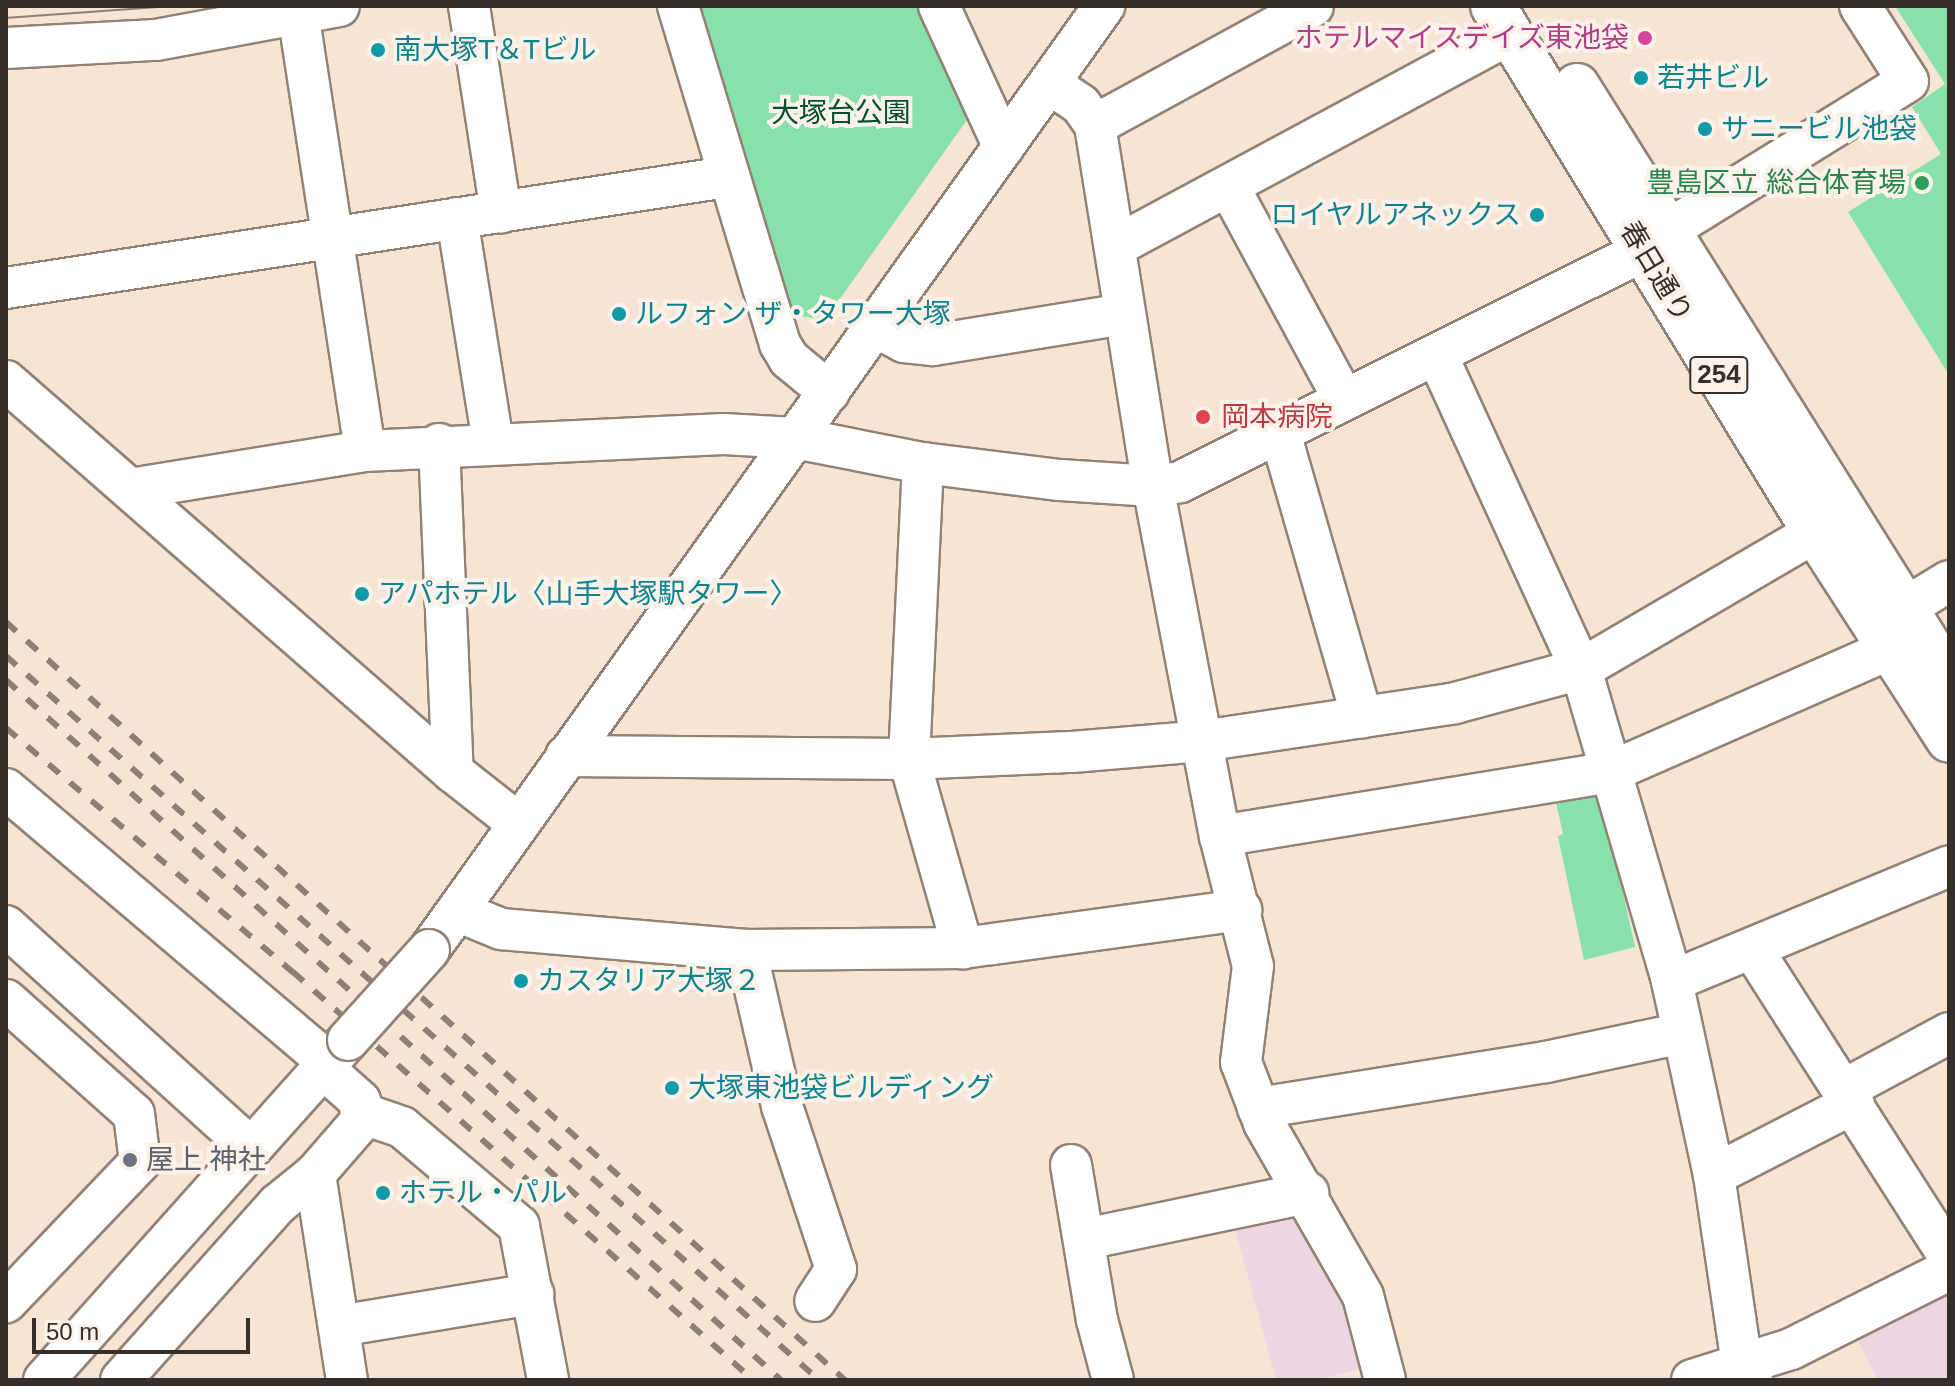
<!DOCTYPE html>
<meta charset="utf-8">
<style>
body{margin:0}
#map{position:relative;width:1955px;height:1386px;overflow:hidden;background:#f6e4d4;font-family:Arial,"Noto Sans JP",sans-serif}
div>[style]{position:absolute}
.industrial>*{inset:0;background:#edd6e3}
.green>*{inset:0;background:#88e0ad}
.roads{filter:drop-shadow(2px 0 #928274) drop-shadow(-2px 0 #928274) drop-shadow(0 2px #928274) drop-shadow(0 -2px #928274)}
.minor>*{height:40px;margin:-20px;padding:0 20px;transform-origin:20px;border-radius:20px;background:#fff}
.highway>*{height:44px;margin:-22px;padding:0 22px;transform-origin:22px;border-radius:22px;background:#fff}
.tram>*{height:2px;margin:-1px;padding:0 1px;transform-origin:1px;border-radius:1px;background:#8c8075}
.rail>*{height:6px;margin-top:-3px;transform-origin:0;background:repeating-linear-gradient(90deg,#8c8075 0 14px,transparent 0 28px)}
.bridges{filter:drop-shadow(2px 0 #928274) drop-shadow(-2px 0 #928274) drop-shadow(0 2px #928274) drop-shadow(0 -2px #928274)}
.minor-bridge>*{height:40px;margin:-20px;padding:0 20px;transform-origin:20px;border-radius:20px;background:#fff}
.dots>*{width:22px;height:22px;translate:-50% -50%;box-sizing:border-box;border:4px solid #fdf2e9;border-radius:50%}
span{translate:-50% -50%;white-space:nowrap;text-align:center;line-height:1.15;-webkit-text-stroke:8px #fdf2e9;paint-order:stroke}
.shield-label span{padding:2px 6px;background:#fdf2e9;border:2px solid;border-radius:6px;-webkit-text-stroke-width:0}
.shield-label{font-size:26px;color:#362f29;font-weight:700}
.hotel-label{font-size:28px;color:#b23c85}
.right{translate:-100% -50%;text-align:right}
.culture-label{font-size:28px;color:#0d838f}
.left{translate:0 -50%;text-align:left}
.park-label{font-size:28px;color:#00502f}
.leisure-label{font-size:28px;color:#27864d}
.street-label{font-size:28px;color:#362f29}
.health-label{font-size:28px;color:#be3a42}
.worship-label{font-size:28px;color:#5b616d}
.frame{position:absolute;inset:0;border:8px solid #362f29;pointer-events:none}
.scale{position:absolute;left:32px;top:1318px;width:218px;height:36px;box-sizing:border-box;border:4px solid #362f29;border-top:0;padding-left:10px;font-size:24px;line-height:28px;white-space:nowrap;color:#362f29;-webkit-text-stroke:6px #fdf2e9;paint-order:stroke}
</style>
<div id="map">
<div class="industrial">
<i style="clip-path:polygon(1303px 1205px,1371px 1366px,1317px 1380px,1276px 1380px,1233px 1221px)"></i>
<i style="clip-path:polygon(1949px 1283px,1949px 1380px,1878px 1380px,1856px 1338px)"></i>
</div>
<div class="green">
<i style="clip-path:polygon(701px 6px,926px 6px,974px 110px,825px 320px,788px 314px)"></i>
<i style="clip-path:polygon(1895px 6px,1949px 6px,1949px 375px,1848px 212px,1941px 154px,1912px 107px,1945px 84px)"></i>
<i style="clip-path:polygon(1599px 784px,1635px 947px,1584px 960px,1558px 836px,1563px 834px,1554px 793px)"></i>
</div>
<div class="roads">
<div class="minor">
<i style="left:297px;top:6px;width:450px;rotate:81.3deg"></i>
<i style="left:469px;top:6px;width:209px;rotate:81.2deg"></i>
<i style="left:678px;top:6px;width:353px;rotate:73.2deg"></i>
<i style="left:780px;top:344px;width:17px;rotate:59deg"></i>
<i style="left:789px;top:359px;width:52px;rotate:39.5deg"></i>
<i style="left:939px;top:6px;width:155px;rotate:65.3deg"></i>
<i style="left:6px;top:48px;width:150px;rotate:-3.1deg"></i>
<i style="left:156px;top:40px;width:186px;rotate:-10.5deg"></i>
<i style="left:1050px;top:84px;width:37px;rotate:34deg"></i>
<i style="left:1081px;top:105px;width:24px;rotate:55deg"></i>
<i style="left:1095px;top:125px;width:366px;rotate:80.9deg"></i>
<i style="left:1153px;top:486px;width:356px;rotate:79.2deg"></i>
<i style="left:1220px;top:836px;width:134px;rotate:75.8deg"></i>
<i style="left:1253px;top:966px;width:97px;rotate:97.1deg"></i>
<i style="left:1241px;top:1062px;width:65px;rotate:69.3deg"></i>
<i style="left:1264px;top:1123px;width:199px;rotate:60.2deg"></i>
<i style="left:1363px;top:1296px;width:87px;rotate:75.3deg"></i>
<i style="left:1095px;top:125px;width:248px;rotate:-28.6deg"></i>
<i style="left:1229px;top:187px;width:240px;rotate:61.6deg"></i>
<i style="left:457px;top:218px;width:228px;rotate:80.9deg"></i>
<i style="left:1668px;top:230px;width:282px;rotate:-31.8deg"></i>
<i style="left:1908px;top:81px;width:89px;rotate:-122.6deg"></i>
<i style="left:1116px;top:246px;width:447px;rotate:-28.3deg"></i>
<i style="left:6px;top:288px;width:729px;rotate:-8.76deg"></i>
<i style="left:876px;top:327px;width:32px;rotate:28deg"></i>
<i style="left:904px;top:342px;width:29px;rotate:6deg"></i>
<i style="left:933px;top:345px;width:194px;rotate:-9.2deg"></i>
<i style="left:1437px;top:355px;width:345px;rotate:65.4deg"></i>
<i style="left:1581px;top:669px;width:325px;rotate:73.7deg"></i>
<i style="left:1672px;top:981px;width:198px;rotate:77.8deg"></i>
<i style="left:1714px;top:1175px;width:192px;rotate:81.6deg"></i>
<i style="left:1742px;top:1365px;width:18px;rotate:56deg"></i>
<i style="left:6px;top:381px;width:594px;rotate:41.18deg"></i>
<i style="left:453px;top:772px;width:84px;rotate:38.2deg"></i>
<i style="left:1280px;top:433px;width:296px;rotate:73.9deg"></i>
<i style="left:439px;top:444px;width:328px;rotate:87.6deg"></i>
<i style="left:923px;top:463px;width:296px;rotate:92.7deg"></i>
<i style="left:909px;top:759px;width:197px;rotate:74.1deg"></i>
<i style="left:130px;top:489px;width:238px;rotate:-9.2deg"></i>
<i style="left:365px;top:451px;width:359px;rotate:-2.7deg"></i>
<i style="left:724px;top:434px;width:71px;rotate:3.2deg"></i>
<i style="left:795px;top:438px;width:130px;rotate:11.1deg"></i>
<i style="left:923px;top:463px;width:138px;rotate:7.1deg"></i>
<i style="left:1060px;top:480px;width:93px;rotate:3.7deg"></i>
<i style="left:1153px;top:486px;width:27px;rotate:-8deg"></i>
<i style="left:1180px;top:482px;width:517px;rotate:-26.52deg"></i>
<i style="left:1877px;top:625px;width:84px;rotate:-31.4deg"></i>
<i style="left:566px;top:756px;width:343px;rotate:0.5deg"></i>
<i style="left:909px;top:759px;width:163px;rotate:-2.5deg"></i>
<i style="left:1072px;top:752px;width:130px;rotate:-4.8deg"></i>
<i style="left:1202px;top:741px;width:256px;rotate:-8.5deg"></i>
<i style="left:1455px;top:703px;width:131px;rotate:-15.1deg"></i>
<i style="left:1581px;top:669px;width:271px;rotate:-30.3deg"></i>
<i style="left:6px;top:789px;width:422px;rotate:40.3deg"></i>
<i style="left:1220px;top:836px;width:395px;rotate:-9.3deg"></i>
<i style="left:1610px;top:772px;width:306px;rotate:-23.7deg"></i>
<i style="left:457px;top:911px;width:48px;rotate:22.2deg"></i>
<i style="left:501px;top:929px;width:246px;rotate:4.9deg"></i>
<i style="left:746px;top:950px;width:217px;rotate:-0.5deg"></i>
<i style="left:963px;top:948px;width:281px;rotate:-7.8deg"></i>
<i style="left:6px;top:926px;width:329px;rotate:42.2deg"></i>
<i style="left:429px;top:950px;width:1161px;rotate:-54.43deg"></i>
<i style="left:746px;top:950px;width:160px;rotate:77deg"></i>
<i style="left:782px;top:1106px;width:172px;rotate:71.7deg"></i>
<i style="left:836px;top:1269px;width:38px;rotate:123deg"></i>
<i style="left:1753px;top:950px;width:363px;rotate:57.4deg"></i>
<i style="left:1672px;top:981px;width:300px;rotate:-22.5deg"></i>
<i style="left:6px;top:1000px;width:171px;rotate:41.7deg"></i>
<i style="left:134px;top:1114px;width:48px;rotate:82.9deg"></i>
<i style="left:140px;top:1162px;width:194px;rotate:133.7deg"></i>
<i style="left:1845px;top:1089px;width:118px;rotate:-28.3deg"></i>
<i style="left:1258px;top:1108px;width:292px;rotate:-9.1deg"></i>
<i style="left:1546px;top:1062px;width:139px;rotate:-12deg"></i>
<i style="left:364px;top:1114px;width:40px;rotate:18.9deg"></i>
<i style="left:402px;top:1127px;width:153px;rotate:40.2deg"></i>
<i style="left:519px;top:1226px;width:157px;rotate:79.3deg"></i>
<i style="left:1071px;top:1165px;width:157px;rotate:80.5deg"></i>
<i style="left:1097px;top:1320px;width:62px;rotate:75.1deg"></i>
<i style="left:315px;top:1174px;width:208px;rotate:81.2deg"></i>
<i style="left:1714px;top:1175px;width:157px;rotate:-27.2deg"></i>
<i style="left:1085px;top:1239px;width:228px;rotate:-11.7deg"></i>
<i style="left:339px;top:1326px;width:197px;rotate:-9.4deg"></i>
<i style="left:44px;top:1380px;width:456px;rotate:-48.2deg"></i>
<i style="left:121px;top:1380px;width:236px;rotate:-48.3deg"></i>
<i style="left:278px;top:1204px;width:48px;rotate:-39deg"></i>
<i style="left:315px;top:1174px;width:70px;rotate:-49deg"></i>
<i style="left:361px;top:1121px;width:20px;rotate:-93deg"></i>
<i style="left:360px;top:1101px;width:51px;rotate:-138.2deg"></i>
<i style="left:1692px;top:1380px;width:104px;rotate:-17.4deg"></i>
<i style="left:1791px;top:1349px;width:177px;rotate:-26.6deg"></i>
</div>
<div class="highway">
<i style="left:1493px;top:6px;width:617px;rotate:58.53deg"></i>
<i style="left:1815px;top:532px;width:247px;rotate:57.2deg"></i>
<i style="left:1577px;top:86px;width:699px;rotate:57.86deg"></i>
</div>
</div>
<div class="tram">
<i style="left:6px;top:18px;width:169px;rotate:-4.1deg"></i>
</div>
<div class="rail">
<i style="left:6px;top:622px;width:1131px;rotate:42.1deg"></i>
<i style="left:6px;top:656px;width:1089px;rotate:41.69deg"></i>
<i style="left:6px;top:680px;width:1044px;rotate:42.09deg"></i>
<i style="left:6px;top:728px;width:377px;rotate:40.4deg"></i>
<i style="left:293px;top:972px;width:615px;rotate:41.57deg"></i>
</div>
<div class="bridges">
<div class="minor-bridge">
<i style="left:348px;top:1040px;width:121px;rotate:-48deg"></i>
</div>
</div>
<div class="dots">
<i style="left:1645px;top:38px;background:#d1479c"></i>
<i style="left:378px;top:50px;background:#0f9aa8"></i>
<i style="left:1641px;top:78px;background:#0f9aa8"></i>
<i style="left:1705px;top:129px;background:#0f9aa8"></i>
<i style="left:1922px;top:183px;background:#2e9e5b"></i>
<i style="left:1537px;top:215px;background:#0f9aa8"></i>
<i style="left:619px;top:314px;background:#0f9aa8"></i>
<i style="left:1203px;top:417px;background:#e0444e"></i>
<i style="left:362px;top:594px;background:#0f9aa8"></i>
<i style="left:521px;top:981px;background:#0f9aa8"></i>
<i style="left:672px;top:1088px;background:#0f9aa8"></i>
<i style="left:130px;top:1160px;background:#6b7280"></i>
<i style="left:383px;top:1193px;background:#0f9aa8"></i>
</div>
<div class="shield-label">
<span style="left:1719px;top:375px">254</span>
</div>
<div class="hotel-label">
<span class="right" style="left:1629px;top:38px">ホテルマイスデイズ東池袋</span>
</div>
<div class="culture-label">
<span class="left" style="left:394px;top:50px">南大塚T＆Tビル</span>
<span class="left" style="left:1657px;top:78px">若井ビル</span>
<span class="left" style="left:1721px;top:129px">サニービル池袋</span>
<span class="right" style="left:1521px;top:215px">ロイヤルアネックス</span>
<span class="left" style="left:635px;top:314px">ルフォン ザ・タワー大塚</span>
<span class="left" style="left:378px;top:594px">アパホテル〈山手大塚駅タワー〉</span>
<span class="left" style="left:537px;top:981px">カスタリア大塚２</span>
<span class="left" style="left:688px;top:1088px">大塚東池袋ビルディング</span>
<span class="left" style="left:399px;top:1193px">ホテル・パル</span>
</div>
<div class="park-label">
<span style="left:841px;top:113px">大塚台公園</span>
</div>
<div class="leisure-label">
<span class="right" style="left:1906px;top:183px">豊島区立 総合体育場</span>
</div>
<div class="street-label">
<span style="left:1656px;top:272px;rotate:59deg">春日通り</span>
</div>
<div class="health-label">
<span class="left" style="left:1221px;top:417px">岡本病院</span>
</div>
<div class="worship-label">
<span class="left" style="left:146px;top:1160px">屋上 神社</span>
</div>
<div class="frame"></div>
<div class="scale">50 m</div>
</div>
